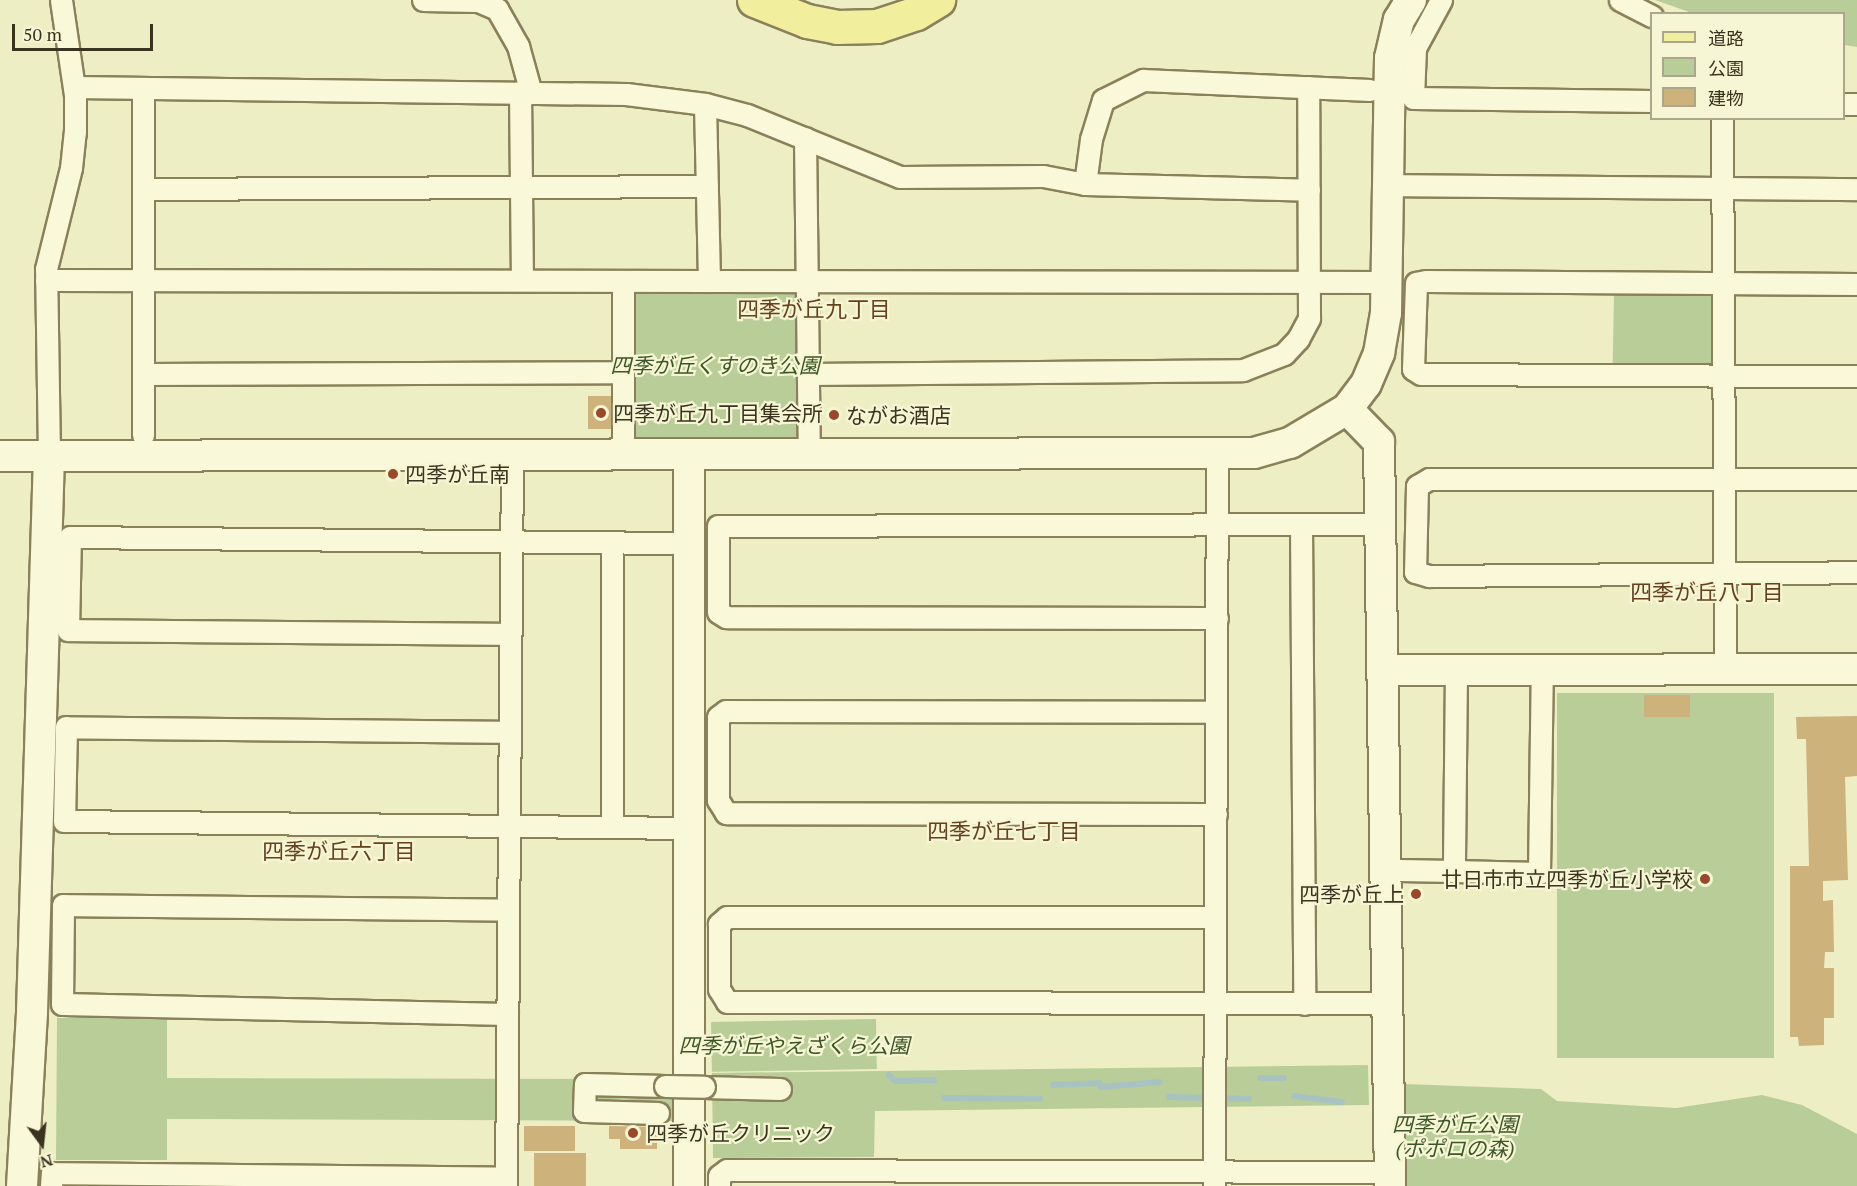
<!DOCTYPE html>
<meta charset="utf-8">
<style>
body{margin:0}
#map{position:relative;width:1857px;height:1186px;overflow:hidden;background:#eeeec5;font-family:"PT Serif","Noto Sans JP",serif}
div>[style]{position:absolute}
.green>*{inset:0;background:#b8cd98;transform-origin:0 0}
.stream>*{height:6px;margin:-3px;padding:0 3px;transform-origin:3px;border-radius:3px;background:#a7c2c1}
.building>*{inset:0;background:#cdb37b;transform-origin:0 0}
.roads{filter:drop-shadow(2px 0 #8a815b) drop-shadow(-2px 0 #8a815b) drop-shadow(0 2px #8a815b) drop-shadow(0 -2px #8a815b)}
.street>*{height:21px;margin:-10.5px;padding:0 10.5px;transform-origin:10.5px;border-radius:10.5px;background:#f9f8d8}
.secondary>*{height:30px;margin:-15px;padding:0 15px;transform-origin:15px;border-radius:15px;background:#f9f8d8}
.primary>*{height:33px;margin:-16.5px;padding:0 16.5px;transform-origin:16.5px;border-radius:16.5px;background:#f1ee9d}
.bridges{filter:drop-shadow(2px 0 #8a815b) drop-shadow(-2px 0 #8a815b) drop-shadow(0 2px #8a815b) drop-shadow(0 -2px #8a815b)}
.street-bridge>*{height:21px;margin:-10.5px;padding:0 10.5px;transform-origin:10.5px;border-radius:10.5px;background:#f9f8d8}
.dots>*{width:16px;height:16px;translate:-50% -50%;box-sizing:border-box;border:3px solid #f6f5d4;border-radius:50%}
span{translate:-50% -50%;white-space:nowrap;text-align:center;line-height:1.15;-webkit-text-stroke:4.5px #f6f5d4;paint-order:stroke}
.park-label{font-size:21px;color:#3c5625;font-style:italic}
.poi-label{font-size:21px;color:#3a331f}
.left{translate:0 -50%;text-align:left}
.right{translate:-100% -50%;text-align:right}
.neighbourhood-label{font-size:22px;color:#66411e}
.legend{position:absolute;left:1650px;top:12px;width:195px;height:108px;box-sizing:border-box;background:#f6f5d4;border:2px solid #aba78c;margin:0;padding:8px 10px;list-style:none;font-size:18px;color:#3a331f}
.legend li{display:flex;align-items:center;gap:12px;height:30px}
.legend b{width:30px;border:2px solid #aba78c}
.north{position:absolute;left:12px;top:1114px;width:60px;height:60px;-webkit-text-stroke:4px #f6f5d4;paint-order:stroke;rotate:165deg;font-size:16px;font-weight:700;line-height:24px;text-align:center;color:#3a331f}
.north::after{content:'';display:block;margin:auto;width:21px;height:27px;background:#3a331f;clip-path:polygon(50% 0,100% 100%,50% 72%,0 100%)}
.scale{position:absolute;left:12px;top:24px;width:141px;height:27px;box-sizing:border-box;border:3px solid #3a331f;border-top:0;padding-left:8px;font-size:18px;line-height:21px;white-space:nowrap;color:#3a331f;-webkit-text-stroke:4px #f6f5d4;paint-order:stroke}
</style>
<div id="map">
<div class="green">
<i style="clip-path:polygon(1655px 0,1857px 0,1857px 47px,1844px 45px,1844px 14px,1692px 13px)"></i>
<i style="left:798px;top:290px;width:147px;height:166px;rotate:90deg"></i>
<i style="left:1614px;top:291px;width:100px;height:74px;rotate:1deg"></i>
<i style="left:1774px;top:693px;width:365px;height:217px;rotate:90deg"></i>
<i style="clip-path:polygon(57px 1018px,167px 1018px,167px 1078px,673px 1079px,673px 1121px,167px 1119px,167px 1160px,56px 1160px)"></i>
<i style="left:876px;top:1019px;width:50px;height:165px;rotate:89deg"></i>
<i style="clip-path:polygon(1368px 1065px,1369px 1105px,875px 1111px,874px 1157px,713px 1158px,712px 1073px)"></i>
<i style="clip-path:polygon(1404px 1084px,1541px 1089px,1557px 1101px,1676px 1108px,1762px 1095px,1802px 1105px,1857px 1134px,1857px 1186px,1405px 1186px)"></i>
</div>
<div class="stream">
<i style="left:889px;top:1075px;width:8px;rotate:45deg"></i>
<i style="left:895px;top:1081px;width:39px;rotate:-1deg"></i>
<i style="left:1260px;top:1078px;width:24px"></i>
<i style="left:1053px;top:1085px;width:46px;rotate:-2.5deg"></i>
<i style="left:1099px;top:1083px;width:4px;rotate:63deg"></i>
<i style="left:1101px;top:1087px;width:59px;rotate:-4.8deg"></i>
<i style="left:1294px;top:1096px;width:48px;rotate:7.1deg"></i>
<i style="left:1169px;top:1097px;width:80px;rotate:1.4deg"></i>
<i style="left:944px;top:1098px;width:96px;rotate:0.6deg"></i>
</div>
<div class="building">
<i style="left:588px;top:396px;width:25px;height:33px"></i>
<i style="left:1644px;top:695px;width:46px;height:22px"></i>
<i style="clip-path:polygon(1857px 716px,1857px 776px,1845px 777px,1848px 880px,1823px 881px,1823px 901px,1833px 900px,1834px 952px,1825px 952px,1824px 968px,1834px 968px,1834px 1018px,1824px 1018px,1824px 1045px,1799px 1046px,1798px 1037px,1790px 1037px,1790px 866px,1809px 866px,1806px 739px,1797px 739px,1796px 717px)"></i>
<i style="left:575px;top:1126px;width:25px;height:51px;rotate:90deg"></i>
<i style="clip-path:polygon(609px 1126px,657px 1127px,657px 1149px,620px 1149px,620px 1139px,609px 1139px)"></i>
<i style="left:586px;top:1153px;width:33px;height:52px;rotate:90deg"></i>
</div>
<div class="roads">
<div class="street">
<i style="left:423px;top:0;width:53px;rotate:1.1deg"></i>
<i style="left:476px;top:0;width:23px;rotate:23deg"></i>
<i style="left:497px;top:9px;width:43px;rotate:60.4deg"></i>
<i style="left:518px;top:46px;width:49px;rotate:74.5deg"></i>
<i style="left:1441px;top:0;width:55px;rotate:118.4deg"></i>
<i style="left:1415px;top:48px;width:50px;rotate:92.3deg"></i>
<i style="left:1413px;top:98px;width:239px;rotate:0.7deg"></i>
<i style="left:1620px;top:0;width:36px;rotate:27deg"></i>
<i style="left:74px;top:87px;width:552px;rotate:0.73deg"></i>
<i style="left:626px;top:94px;width:80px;rotate:7.2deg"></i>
<i style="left:705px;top:104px;width:43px;rotate:14.7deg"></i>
<i style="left:747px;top:115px;width:165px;rotate:22.1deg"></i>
<i style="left:900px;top:177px;width:143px;rotate:-0.4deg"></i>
<i style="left:1043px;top:176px;width:43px;rotate:10.8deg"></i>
<i style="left:1085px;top:184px;width:224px;rotate:1.5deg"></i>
<i style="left:143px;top:88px;width:347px;rotate:90deg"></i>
<i style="left:520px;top:92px;width:188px;rotate:89.4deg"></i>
<i style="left:705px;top:104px;width:177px;rotate:88.7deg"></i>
<i style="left:1844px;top:104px;width:13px"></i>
<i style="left:1722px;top:118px;width:551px;rotate:89.69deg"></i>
<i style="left:805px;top:138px;width:318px;rotate:89.3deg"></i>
<i style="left:1085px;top:184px;width:45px;rotate:-82.4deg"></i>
<i style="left:1091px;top:139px;width:41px;rotate:-72.9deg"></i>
<i style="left:1103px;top:100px;width:45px;rotate:-26.6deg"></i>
<i style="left:1143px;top:80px;width:227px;rotate:2.5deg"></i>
<i style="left:1388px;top:185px;width:469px;rotate:0.5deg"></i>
<i style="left:143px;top:189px;width:564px;rotate:-0.3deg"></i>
<i style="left:46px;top:280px;width:1341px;rotate:0.09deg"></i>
<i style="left:1857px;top:284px;width:431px;rotate:-179.6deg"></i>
<i style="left:1426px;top:281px;width:10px;rotate:169deg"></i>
<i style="left:1416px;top:283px;width:86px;rotate:92deg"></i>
<i style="left:1413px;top:369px;width:9px;rotate:32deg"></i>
<i style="left:1421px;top:374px;width:436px;rotate:0.3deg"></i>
<i style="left:143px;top:374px;width:480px;rotate:-0.2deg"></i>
<i style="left:623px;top:372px;width:91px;rotate:-90deg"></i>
<i style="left:808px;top:374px;width:435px;rotate:-0.5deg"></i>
<i style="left:1243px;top:370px;width:44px;rotate:-21.3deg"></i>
<i style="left:1284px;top:354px;width:21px;rotate:-47deg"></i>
<i style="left:1298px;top:339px;width:24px;rotate:-62deg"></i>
<i style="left:1309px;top:318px;width:231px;rotate:-90.2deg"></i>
<i style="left:623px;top:442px;width:70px;rotate:-90deg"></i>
<i style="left:49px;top:455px;width:186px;rotate:-90.9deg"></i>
<i style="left:46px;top:269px;width:104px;rotate:-76.1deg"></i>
<i style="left:71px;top:168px;width:36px;rotate:-84deg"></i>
<i style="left:75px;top:132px;width:37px;rotate:-90deg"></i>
<i style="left:75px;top:95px;width:96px;rotate:-98.4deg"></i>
<i style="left:1857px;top:479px;width:428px;rotate:180deg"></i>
<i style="left:1429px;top:479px;width:14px;rotate:150deg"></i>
<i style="left:1417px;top:486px;width:86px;rotate:91.3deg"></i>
<i style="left:1415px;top:572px;width:15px;rotate:16deg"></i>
<i style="left:1429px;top:576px;width:428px;rotate:-0.5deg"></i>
<i style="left:1301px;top:524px;width:480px;rotate:89.6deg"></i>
<i style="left:1217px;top:618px;width:491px;rotate:-179.9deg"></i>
<i style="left:726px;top:617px;width:9px;rotate:-148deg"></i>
<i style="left:718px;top:612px;width:86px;rotate:-90deg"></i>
<i style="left:718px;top:526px;width:651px;rotate:-0.18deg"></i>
<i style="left:510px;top:634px;width:442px;rotate:-179.5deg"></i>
<i style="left:68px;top:630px;width:93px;rotate:-88.8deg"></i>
<i style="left:70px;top:537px;width:602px;rotate:0.57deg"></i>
<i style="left:1456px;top:670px;width:201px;rotate:90.6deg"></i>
<i style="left:1454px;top:871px;width:85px;rotate:1.3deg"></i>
<i style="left:1539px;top:873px;width:203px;rotate:-89.2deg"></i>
<i style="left:510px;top:732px;width:444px;rotate:-179.4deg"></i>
<i style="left:66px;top:727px;width:94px;rotate:91.2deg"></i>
<i style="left:64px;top:821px;width:625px;rotate:0.64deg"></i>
<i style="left:1216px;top:814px;width:490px;rotate:-179.9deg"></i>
<i style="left:726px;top:813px;width:15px;rotate:-122deg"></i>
<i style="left:718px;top:800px;width:83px;rotate:-90deg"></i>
<i style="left:718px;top:717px;width:10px;rotate:-37deg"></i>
<i style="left:726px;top:711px;width:490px;rotate:0.1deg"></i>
<i style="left:612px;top:827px;width:285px;rotate:-90deg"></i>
<i style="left:1399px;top:870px;width:55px;rotate:1deg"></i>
<i style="left:1215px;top:917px;width:488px;rotate:180deg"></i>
<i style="left:727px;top:917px;width:11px;rotate:139deg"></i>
<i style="left:719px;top:924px;width:65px;rotate:90deg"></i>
<i style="left:719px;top:989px;width:15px;rotate:58deg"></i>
<i style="left:727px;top:1002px;width:660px;rotate:0.09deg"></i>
<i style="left:507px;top:1014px;width:445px;rotate:-178.7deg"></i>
<i style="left:62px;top:1004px;width:99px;rotate:-89.4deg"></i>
<i style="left:63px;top:905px;width:445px;rotate:0.6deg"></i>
<i style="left:704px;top:1087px;width:76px;rotate:1.5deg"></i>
<i style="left:658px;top:1113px;width:74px;rotate:-178.5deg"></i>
<i style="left:584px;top:1111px;width:27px;rotate:-88deg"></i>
<i style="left:585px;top:1084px;width:80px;rotate:1.4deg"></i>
<i style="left:51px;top:1186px;width:13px;rotate:-86deg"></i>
<i style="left:52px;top:1173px;width:454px;rotate:0.6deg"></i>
<i style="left:506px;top:1186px;width:733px;rotate:-89.53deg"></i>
<i style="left:719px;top:1186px;width:10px;rotate:-90deg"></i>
<i style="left:719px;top:1176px;width:10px;rotate:-37deg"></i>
<i style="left:727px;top:1170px;width:662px;rotate:0.17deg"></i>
<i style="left:1214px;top:1186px;width:733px;rotate:-89.77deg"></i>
</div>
<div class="secondary">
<i style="left:1347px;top:409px;width:46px;rotate:45.9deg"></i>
<i style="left:1379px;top:442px;width:744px;rotate:89.15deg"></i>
<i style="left:0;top:456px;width:1254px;rotate:-0.14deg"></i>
<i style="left:1254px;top:453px;width:37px;rotate:-16deg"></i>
<i style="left:1290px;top:443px;width:66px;rotate:-30.8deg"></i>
<i style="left:1347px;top:409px;width:31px;rotate:-53deg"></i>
<i style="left:1366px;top:384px;width:34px;rotate:-67deg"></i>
<i style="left:1379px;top:353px;width:41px;rotate:-80.1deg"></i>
<i style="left:1386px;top:313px;width:255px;rotate:-89.1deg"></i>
<i style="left:1390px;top:58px;width:39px;rotate:-77deg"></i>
<i style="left:1399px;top:20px;width:23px;rotate:-59deg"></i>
<i style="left:1383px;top:670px;width:474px;rotate:-0.1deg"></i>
<i style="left:22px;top:1186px;width:174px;rotate:-86.7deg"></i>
<i style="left:32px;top:1012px;width:557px;rotate:-88.25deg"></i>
<i style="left:689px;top:1186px;width:731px;rotate:-90deg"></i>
</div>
<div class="primary">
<i style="left:754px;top:0;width:57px;rotate:21.6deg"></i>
<i style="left:807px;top:21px;width:31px;rotate:11deg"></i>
<i style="left:837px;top:27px;width:40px;rotate:-1.4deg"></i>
<i style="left:877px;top:26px;width:41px;rotate:-18.4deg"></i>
<i style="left:916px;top:13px;width:26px;rotate:-31deg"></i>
</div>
</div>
<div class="bridges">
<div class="street-bridge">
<i style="left:665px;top:1086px;width:39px;rotate:1deg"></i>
</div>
</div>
<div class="dots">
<i style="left:601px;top:413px;background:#99482a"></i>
<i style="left:834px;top:415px;background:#99482a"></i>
<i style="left:393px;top:474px;background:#99482a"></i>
<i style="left:1705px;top:879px;background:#99482a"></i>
<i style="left:1416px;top:894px;background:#99482a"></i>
<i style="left:633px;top:1133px;background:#99482a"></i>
</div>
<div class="park-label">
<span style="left:715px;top:365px">四季が丘くすのき公園</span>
<span style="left:794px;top:1045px">四季が丘やえざくら公園</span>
<span style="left:1455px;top:1136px">四季が丘公園<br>(ポポロの森)</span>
</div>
<div class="poi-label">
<span class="left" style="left:613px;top:413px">四季が丘九丁目集会所</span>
<span class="left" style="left:846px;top:415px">ながお酒店</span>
<span class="left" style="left:405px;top:474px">四季が丘南</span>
<span class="right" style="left:1693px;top:879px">廿日市市立四季が丘小学校</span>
<span class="right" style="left:1404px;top:894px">四季が丘上</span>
<span class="left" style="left:646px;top:1133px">四季が丘クリニック</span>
</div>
<div class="neighbourhood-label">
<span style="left:814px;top:309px">四季が丘九丁目</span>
<span style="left:1707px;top:592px">四季が丘八丁目</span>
<span style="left:1004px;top:831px">四季が丘七丁目</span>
<span style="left:339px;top:851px">四季が丘六丁目</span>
</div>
<ul class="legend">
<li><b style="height:8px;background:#f1ee9d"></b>道路</li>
<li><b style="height:16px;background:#b8cd98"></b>公園</li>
<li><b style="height:16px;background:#cdb37b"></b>建物</li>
</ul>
<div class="north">N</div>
<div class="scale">50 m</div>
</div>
